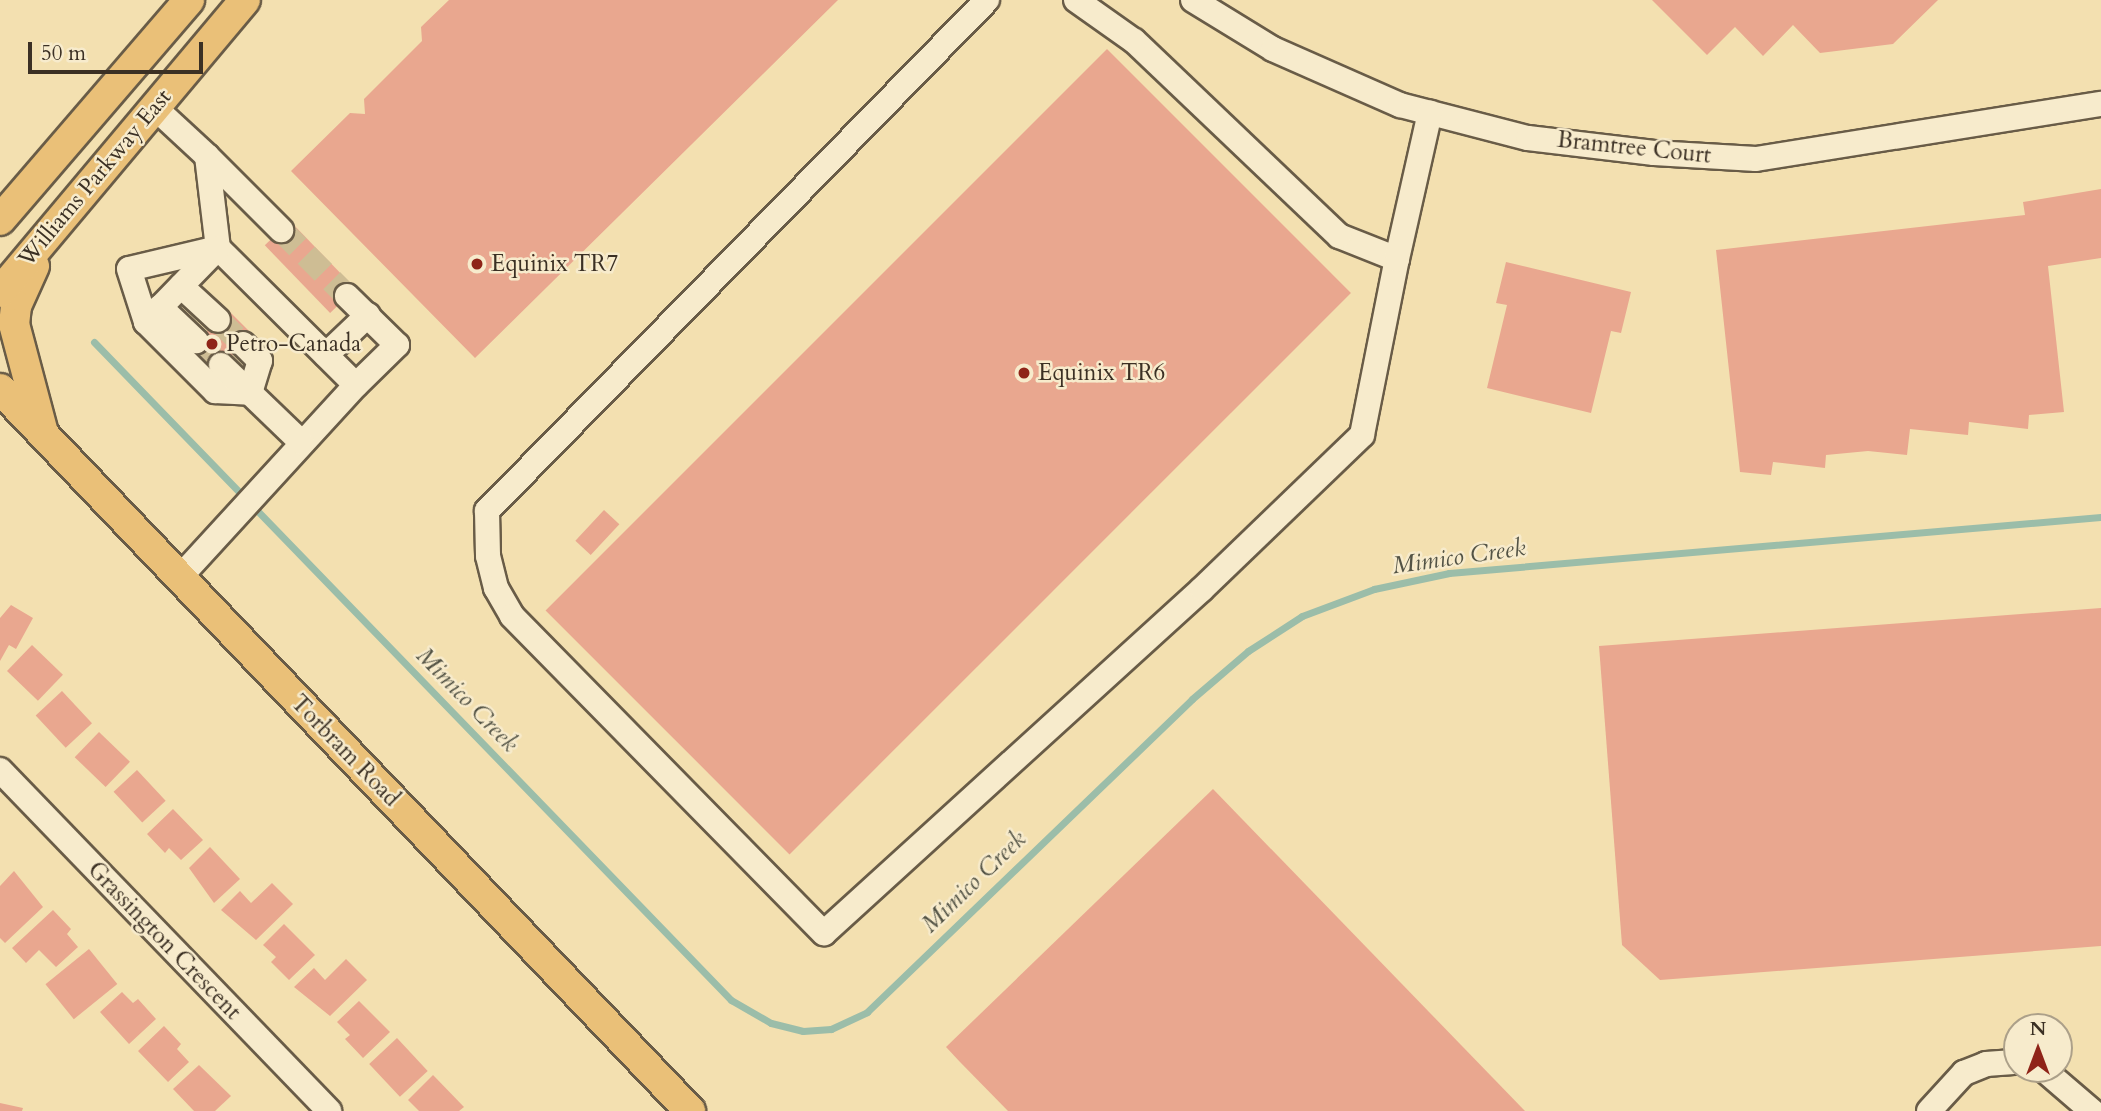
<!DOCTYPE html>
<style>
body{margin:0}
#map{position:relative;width:2101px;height:1111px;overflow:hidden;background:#f3e0b0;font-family:Cardo,serif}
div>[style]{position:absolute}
.stream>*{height:7px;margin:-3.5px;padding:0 3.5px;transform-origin:3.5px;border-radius:3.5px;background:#9bbda9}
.building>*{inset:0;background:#e9a78f;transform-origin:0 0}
.minor-tunnel>*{height:24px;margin-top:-12px;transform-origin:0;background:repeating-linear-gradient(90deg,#cebd94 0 24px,transparent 0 36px)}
.roads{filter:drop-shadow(2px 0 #695c47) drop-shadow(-2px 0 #695c47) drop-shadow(0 2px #695c47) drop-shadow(0 -2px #695c47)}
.minor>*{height:24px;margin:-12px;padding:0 12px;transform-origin:12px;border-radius:12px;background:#f7ebcc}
.major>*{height:30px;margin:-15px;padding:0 15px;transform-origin:15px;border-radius:15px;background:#eac078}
.dots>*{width:19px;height:19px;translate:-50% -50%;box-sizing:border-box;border:4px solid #f7ebcc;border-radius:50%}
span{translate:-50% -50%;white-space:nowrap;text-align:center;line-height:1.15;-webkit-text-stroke:5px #f7ebcc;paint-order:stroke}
.street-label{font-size:23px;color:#3b3024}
.poi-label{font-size:23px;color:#3b3024}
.left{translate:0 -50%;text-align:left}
.water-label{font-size:24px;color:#535345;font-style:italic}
.north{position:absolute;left:2003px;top:1013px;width:70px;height:70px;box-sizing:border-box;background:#f7ebcc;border:2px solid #aca089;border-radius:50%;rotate:0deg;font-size:19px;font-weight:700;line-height:28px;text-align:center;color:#3b3024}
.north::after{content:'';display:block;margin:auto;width:24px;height:32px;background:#8f2418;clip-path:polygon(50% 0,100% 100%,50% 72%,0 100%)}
.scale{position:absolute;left:28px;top:42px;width:175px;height:32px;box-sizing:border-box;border:4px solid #3b3024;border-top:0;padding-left:9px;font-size:21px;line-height:24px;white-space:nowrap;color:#3b3024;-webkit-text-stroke:5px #f7ebcc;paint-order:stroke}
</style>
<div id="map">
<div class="stream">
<i style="left:94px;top:342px;width:916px;rotate:45.93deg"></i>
<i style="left:731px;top:1000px;width:46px;rotate:29.9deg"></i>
<i style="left:771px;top:1023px;width:33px;rotate:14deg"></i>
<i style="left:803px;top:1031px;width:28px;rotate:-4deg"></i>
<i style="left:831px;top:1029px;width:40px;rotate:-25deg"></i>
<i style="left:867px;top:1012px;width:451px;rotate:-43.9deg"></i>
<i style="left:1192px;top:699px;width:74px;rotate:-40.6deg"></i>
<i style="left:1248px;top:651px;width:64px;rotate:-32.9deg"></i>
<i style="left:1302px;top:616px;width:77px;rotate:-20.6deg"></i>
<i style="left:1374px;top:589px;width:77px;rotate:-12deg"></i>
<i style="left:1449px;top:573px;width:654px;rotate:-4.91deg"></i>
</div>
<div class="building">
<i style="clip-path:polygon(449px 0,838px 0,475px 358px,291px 171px,350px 113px,365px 114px,364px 99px,422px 41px,421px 27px)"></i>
<i style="clip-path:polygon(1652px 0,1938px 0,1893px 44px,1820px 53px,1793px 25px,1763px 56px,1735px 27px,1707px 55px)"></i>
<i style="left:1107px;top:49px;width:345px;height:794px;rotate:45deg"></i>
<i style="clip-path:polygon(2101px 189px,2101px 258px,2048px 266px,2064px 412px,2029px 415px,2028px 429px,1969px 422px,1968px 435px,1910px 429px,1907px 455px,1868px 451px,1826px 455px,1825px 468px,1773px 462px,1771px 475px,1740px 472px,1716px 250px,2025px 215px,2023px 202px)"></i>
<i style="left:290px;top:221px;width:94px;height:35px;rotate:46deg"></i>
<i style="clip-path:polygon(1506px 262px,1631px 292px,1621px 333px,1611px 331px,1591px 413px,1487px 388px,1507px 305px,1496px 303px)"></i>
<i style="left:228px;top:310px;width:35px;height:58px;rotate:45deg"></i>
<i style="left:604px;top:510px;width:21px;height:42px;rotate:43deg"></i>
<i style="clip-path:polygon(11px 605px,33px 618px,16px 649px,9px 645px,0 661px,0 618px)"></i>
<i style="clip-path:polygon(2101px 608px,2101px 946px,1660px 980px,1622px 945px,1599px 646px)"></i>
<i style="left:32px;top:645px;width:43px;height:36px;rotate:44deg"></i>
<i style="left:62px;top:691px;width:44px;height:36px;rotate:47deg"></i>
<i style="left:99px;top:732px;width:43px;height:35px;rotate:44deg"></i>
<i style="left:137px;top:770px;width:42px;height:32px;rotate:47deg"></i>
<i style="clip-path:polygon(1213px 789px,1525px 1111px,1008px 1111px,960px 1062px,946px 1047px)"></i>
<i style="clip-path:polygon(173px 809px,203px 840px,181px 860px,169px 848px,165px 853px,147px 834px)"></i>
<i style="clip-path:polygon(210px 847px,240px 879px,214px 903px,189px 868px)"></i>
<i style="clip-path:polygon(14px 871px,43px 907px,5px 943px,0 938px,0 886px)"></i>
<i style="clip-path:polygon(272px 883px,293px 904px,256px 940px,221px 910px,240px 891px,251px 903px)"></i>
<i style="clip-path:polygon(53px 910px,71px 929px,67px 934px,78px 947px,56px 967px,39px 950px,26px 963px,12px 948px)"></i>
<i style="clip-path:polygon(284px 924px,315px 955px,289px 980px,271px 962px,276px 957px,263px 945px)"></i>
<i style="left:89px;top:949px;width:45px;height:56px;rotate:51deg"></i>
<i style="clip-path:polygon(346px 959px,367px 980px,330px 1016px,294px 987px,314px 968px,325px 980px)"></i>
<i style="clip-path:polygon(122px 992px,133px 1003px,138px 999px,156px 1019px,129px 1044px,100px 1012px)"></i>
<i style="clip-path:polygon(359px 1001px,390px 1032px,363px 1058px,345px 1039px,350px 1035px,337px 1022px)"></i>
<i style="clip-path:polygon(164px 1026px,181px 1044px,177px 1049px,189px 1062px,168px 1082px,138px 1051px)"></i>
<i style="left:397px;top:1038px;width:45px;height:38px;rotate:47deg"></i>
<i style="clip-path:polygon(199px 1065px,231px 1096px,215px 1111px,194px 1111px,173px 1089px)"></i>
<i style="clip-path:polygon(433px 1075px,464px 1107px,459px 1111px,419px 1111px,408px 1100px)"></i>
<i style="clip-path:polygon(0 1103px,23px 1108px,22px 1111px,0 1111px)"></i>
</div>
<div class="minor-tunnel">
<i style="left:281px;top:230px;width:93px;rotate:45deg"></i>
<i style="left:218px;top:320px;width:35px;rotate:44deg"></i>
<i style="left:196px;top:341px;width:35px;rotate:44deg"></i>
</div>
<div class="roads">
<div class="minor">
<i style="left:987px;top:0;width:715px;rotate:134.38deg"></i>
<i style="left:487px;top:511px;width:45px;rotate:88.7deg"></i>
<i style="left:488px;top:556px;width:33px;rotate:76deg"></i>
<i style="left:496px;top:588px;width:32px;rotate:60deg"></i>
<i style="left:512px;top:616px;width:445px;rotate:45.5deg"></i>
<i style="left:824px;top:933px;width:511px;rotate:-42.3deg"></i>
<i style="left:1202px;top:589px;width:222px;rotate:-43.9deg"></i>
<i style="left:1362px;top:435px;width:179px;rotate:-78.8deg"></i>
<i style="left:1397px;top:259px;width:62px;rotate:-158.4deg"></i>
<i style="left:1339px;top:236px;width:283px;rotate:-136.4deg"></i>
<i style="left:1134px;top:41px;width:71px;rotate:-144.7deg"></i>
<i style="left:1193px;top:0;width:94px;rotate:31.5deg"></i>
<i style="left:1273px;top:49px;width:139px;rotate:23.8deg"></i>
<i style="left:1400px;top:105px;width:132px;rotate:14.5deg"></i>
<i style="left:1528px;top:138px;width:127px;rotate:6.8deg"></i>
<i style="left:1654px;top:153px;width:102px;rotate:3.4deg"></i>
<i style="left:1756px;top:159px;width:349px;rotate:-9.1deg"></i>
<i style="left:154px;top:107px;width:72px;rotate:42.8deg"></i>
<i style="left:207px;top:156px;width:93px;rotate:83.2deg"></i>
<i style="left:218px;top:248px;width:194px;rotate:44.8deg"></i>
<i style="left:356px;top:385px;width:262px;rotate:132.5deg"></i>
<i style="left:207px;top:156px;width:105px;rotate:45deg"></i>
<i style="left:218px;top:248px;width:91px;rotate:166.7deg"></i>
<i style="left:129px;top:269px;width:56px;rotate:72.2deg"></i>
<i style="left:146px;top:322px;width:98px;rotate:45deg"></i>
<i style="left:215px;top:391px;width:35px;rotate:3deg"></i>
<i style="left:250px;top:393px;width:34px;rotate:-73deg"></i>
<i style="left:260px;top:361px;width:24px;rotate:-135deg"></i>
<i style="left:1397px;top:259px;width:150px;rotate:-77.3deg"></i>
<i style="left:181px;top:286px;width:50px;rotate:42.6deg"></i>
<i style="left:347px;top:296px;width:70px;rotate:44.4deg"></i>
<i style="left:397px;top:345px;width:57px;rotate:135.7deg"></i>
<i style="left:160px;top:307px;width:50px;rotate:43.4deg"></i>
<i style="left:146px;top:322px;width:102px;rotate:-45.8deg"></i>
<i style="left:326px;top:355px;width:58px;rotate:-43.6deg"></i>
<i style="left:221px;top:365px;width:112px;rotate:43.9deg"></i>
<i style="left:0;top:770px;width:474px;rotate:46deg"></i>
<i style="left:2043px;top:1069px;width:65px;rotate:40.6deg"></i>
<i style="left:1929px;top:1111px;width:52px;rotate:-47.4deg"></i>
<i style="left:1964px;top:1073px;width:24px;rotate:-22deg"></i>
<i style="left:1986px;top:1064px;width:31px;rotate:-4deg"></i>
</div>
<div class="major">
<i style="left:0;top:220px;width:290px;rotate:-49.3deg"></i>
<i style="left:34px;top:266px;width:44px;rotate:114.2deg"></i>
<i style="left:16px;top:306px;width:18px;rotate:96deg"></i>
<i style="left:14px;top:324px;width:109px;rotate:75.1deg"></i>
<i style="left:0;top:292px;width:381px;rotate:-50deg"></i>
<i style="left:0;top:389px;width:999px;rotate:46.3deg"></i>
</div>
</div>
<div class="dots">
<i style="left:477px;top:264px;background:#8f2418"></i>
<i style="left:212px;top:344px;background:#8f2418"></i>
<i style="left:1024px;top:373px;background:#8f2418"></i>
</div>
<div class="street-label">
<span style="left:1634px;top:148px;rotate:6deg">Bramtree Court</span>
<span style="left:95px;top:178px;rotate:-50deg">Williams Parkway East</span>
<span style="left:345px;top:751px;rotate:46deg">Torbram Road</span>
<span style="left:164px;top:941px;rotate:46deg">Grassington Crescent</span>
</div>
<div class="poi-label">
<span class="left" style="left:491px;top:264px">Equinix TR7</span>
<span class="left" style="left:226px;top:344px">Petro-Canada</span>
<span class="left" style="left:1038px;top:373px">Equinix TR6</span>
</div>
<div class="water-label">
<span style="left:1459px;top:557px;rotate:-8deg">Mimico Creek</span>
<span style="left:467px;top:700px;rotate:46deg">Mimico Creek</span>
<span style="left:974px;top:882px;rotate:-44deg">Mimico Creek</span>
</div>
<div class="north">N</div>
<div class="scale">50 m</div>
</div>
